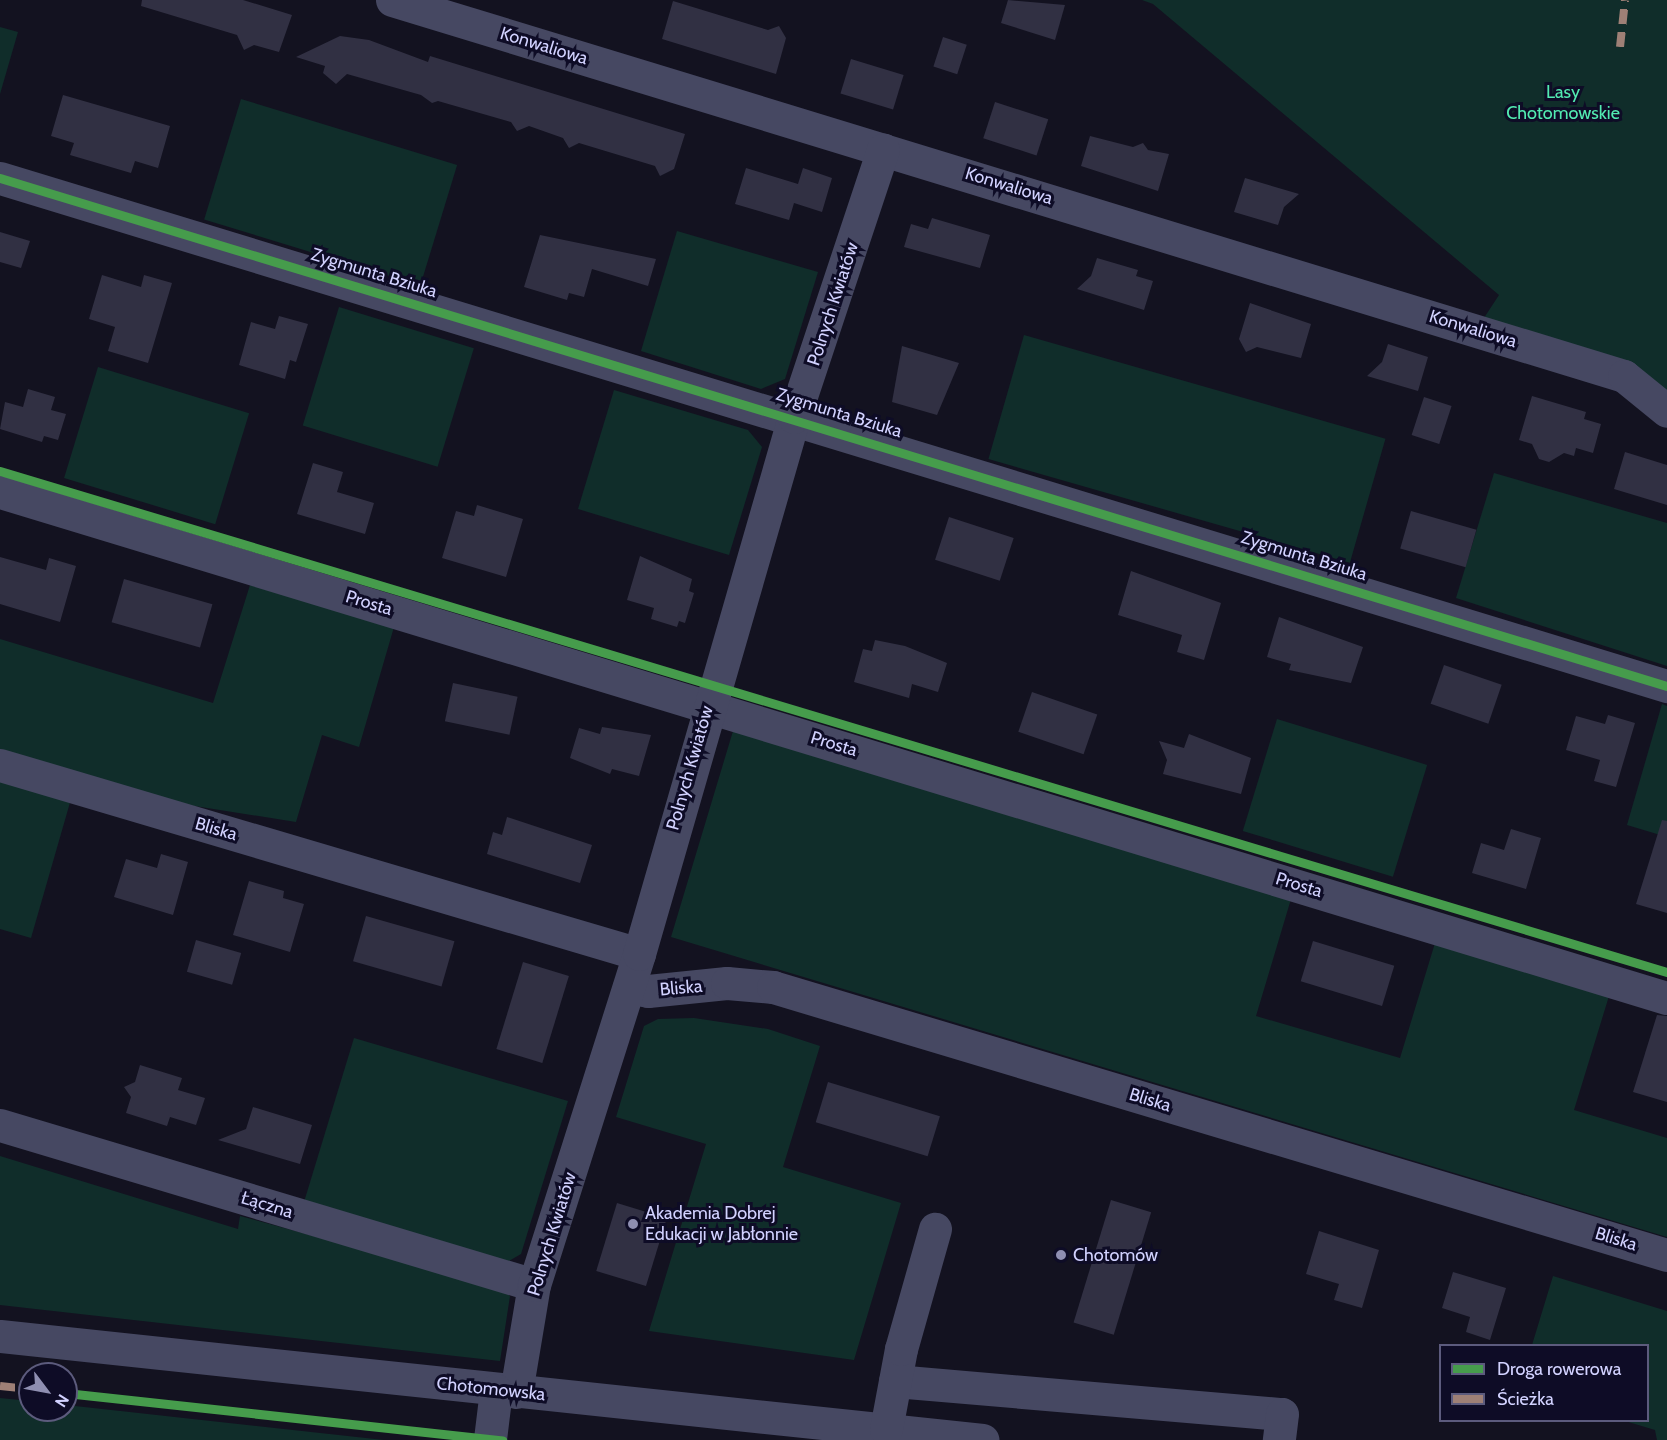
<!DOCTYPE html>
<meta charset="utf-8">
<style>
body{margin:0}
#map{position:relative;width:1667px;height:1440px;overflow:hidden;background:#131220;font-family:Cabin,sans-serif}
div>[style]{position:absolute}
.green>*{inset:0;background:#102d2a;transform-origin:0 0}
.building>*{inset:0;background:#313043;transform-origin:0 0}
.minor>*{height:33px;margin:-16.5px;padding:0 16.5px;transform-origin:16.5px;border-radius:16.5px;background:#464862}
.quiet>*{height:8px;margin-top:-4px;transform-origin:0;background:repeating-linear-gradient(90deg,#9e8076 0 15px,transparent 0 23px)}
.cycleway>*{height:9px;margin:-4.5px;padding:0 4.5px;transform-origin:4.5px;border-radius:4.5px;background:#469c4c}
.dots>*{width:16px;height:16px;translate:-50% -50%;box-sizing:border-box;border:3px solid #0e0c26;border-radius:50%}
span{translate:-50% -50%;white-space:nowrap;text-align:center;line-height:1.15;-webkit-text-stroke:6px #0e0c26;paint-order:stroke}
.street-label{font-size:18px;color:#d2d2ff}
.park-label{font-size:18px;color:#52ebb1}
.poi-label{font-size:18px;color:#d2d2ff}
.left{translate:0 -50%;text-align:left}
.legend{position:absolute;left:1439px;top:1344px;width:210px;height:78px;box-sizing:border-box;background:#0e0c26;border:2px solid #5c5b7d;margin:0;padding:8px 10px;list-style:none;font-size:18px;color:#d2d2ff}
.legend li{display:flex;align-items:center;gap:12px;height:30px}
.legend b{width:30px;border:2px solid #5c5b7d}
.north{position:absolute;left:18px;top:1362px;width:60px;height:60px;box-sizing:border-box;background:#0e0c26;border:2px solid #5c5b7d;border-radius:50%;rotate:122deg;font-size:16px;font-weight:700;line-height:24px;text-align:center;color:#d2d2ff}
.north::after{content:'';display:block;margin:auto;width:21px;height:27px;background:#8f8fb1;clip-path:polygon(50% 0,100% 100%,50% 72%,0 100%)}
</style>
<div id="map">
<div class="green">
<i style="clip-path:polygon(1142px 0,1667px 0,1667px 398px,1482px 321px,1499px 295px,1153px 4px)"></i>
<i style="clip-path:polygon(0 27px,18px 32px,0 94px)"></i>
<i style="left:241px;top:99px;width:226px;height:126px;rotate:17deg"></i>
<i style="clip-path:polygon(677px 231px,818px 272px,785px 379px,761px 389px,641px 351px)"></i>
<i style="left:339px;top:307px;width:141px;height:124px;rotate:17deg"></i>
<i style="left:1024px;top:335px;width:376px;height:129px;rotate:16deg"></i>
<i style="left:98px;top:367px;width:158px;height:116px;rotate:17deg"></i>
<i style="clip-path:polygon(614px 390px,748px 430px,762px 447px,729px 555px,578px 509px)"></i>
<i style="clip-path:polygon(1494px 473px,1667px 523px,1667px 666px,1456px 598px)"></i>
<i style="clip-path:polygon(250px 585px,394px 627px,359px 747px,322px 735px,296px 822px,182px 804px,0 756px,0 639px,213px 703px)"></i>
<i style="clip-path:polygon(1662px 704px,1667px 706px,1667px 837px,1627px 825px)"></i>
<i style="left:1277px;top:719px;width:157px;height:117px;rotate:17deg"></i>
<i style="clip-path:polygon(733px 731px,1291px 899px,1256px 1016px,1400px 1058px,1435px 943px,1609px 996px,1574px 1110px,1667px 1138px,1667px 1237px,671px 937px)"></i>
<i style="clip-path:polygon(0 778px,71px 799px,31px 938px,0 929px)"></i>
<i style="clip-path:polygon(694px 1018px,768px 1029px,820px 1046px,783px 1167px,901px 1203px,854px 1360px,649px 1331px,706px 1144px,616px 1117px,644px 1026px,658px 1019px)"></i>
<i style="clip-path:polygon(354px 1038px,568px 1101px,521px 1254px,507px 1262px,304px 1202px)"></i>
<i style="clip-path:polygon(0 1156px,238px 1229px,240px 1216px,500px 1287px,510px 1296px,500px 1361px,0 1305px)"></i>
<i style="clip-path:polygon(1553px 1276px,1667px 1311px,1667px 1440px,1657px 1440px,1655px 1430px,1625px 1421px,1648px 1420px,1648px 1346px,1532px 1345px)"></i>
<i style="clip-path:polygon(0 1398px,30px 1401px,30px 1410px,66px 1410px,66px 1405px,384px 1440px,0 1440px)"></i>
</div>
<div class="building">
<i style="clip-path:polygon(142px 0,243px 0,292px 15px,279px 52px,254px 45px,244px 50px,237px 35px,141px 6px)"></i>
<i style="clip-path:polygon(1008px 0,1065px 5px,1055px 40px,1001px 23px)"></i>
<i style="clip-path:polygon(673px 1px,768px 30px,779px 26px,786px 38px,776px 74px,662px 39px)"></i>
<i style="clip-path:polygon(340px 36px,369px 40px,428px 62px,430px 56px,685px 134px,674px 169px,660px 176px,655px 166px,579px 143px,569px 148px,563px 138px,529px 126px,517px 131px,511px 122px,438px 101px,432px 103px,421px 95px,347px 74px,336px 84px,323px 73px,325px 66px,296px 57px)"></i>
<i style="left:943px;top:37px;width:25px;height:31px;rotate:18deg"></i>
<i style="left:851px;top:59px;width:55px;height:36px;rotate:17deg"></i>
<i style="clip-path:polygon(63px 95px,170px 126px,158px 168px,135px 161px,131px 173px,70px 155px,74px 143px,51px 136px)"></i>
<i style="left:995px;top:102px;width:56px;height:38px;rotate:18deg"></i>
<i style="clip-path:polygon(1090px 136px,1133px 147px,1143px 143px,1148px 150px,1169px 154px,1158px 191px,1081px 166px)"></i>
<i style="clip-path:polygon(746px 168px,798px 184px,803px 168px,832px 178px,822px 212px,794px 203px,789px 220px,735px 204px)"></i>
<i style="clip-path:polygon(1245px 178px,1299px 194px,1284px 207px,1278px 225px,1234px 212px)"></i>
<i style="clip-path:polygon(932px 218px,990px 235px,980px 268px,904px 247px,911px 224px,928px 229px)"></i>
<i style="clip-path:polygon(0 232px,30px 241px,21px 268px,0 262px)"></i>
<i style="clip-path:polygon(540px 235px,656px 259px,648px 286px,592px 269px,584px 297px,569px 293px,567px 300px,524px 287px)"></i>
<i style="clip-path:polygon(1097px 258px,1138px 270px,1136px 276px,1153px 281px,1144px 310px,1077px 289px,1091px 276px)"></i>
<i style="clip-path:polygon(102px 275px,141px 287px,144px 275px,172px 283px,148px 363px,108px 351px,115px 327px,89px 319px)"></i>
<i style="clip-path:polygon(1250px 303px,1311px 324px,1301px 358px,1257px 347px,1246px 352px,1239px 339px)"></i>
<i style="clip-path:polygon(279px 316px,308px 324px,296px 362px,290px 360px,285px 379px,239px 365px,251px 322px,275px 329px)"></i>
<i style="clip-path:polygon(1388px 344px,1428px 357px,1418px 391px,1367px 376px,1382px 362px)"></i>
<i style="clip-path:polygon(902px 346px,959px 363px,937px 415px,892px 402px)"></i>
<i style="clip-path:polygon(28px 389px,55px 397px,51px 410px,66px 414px,58px 440px,44px 436px,42px 442px,0 429px,5px 402px,23px 407px)"></i>
<i style="clip-path:polygon(1532px 396px,1586px 412px,1584px 419px,1601px 424px,1593px 453px,1576px 448px,1574px 456px,1564px 453px,1549px 462px,1539px 459px,1532px 444px,1519px 440px)"></i>
<i style="left:1424px;top:397px;width:29px;height:40px;rotate:18deg"></i>
<i style="clip-path:polygon(1625px 452px,1667px 465px,1667px 505px,1614px 489px)"></i>
<i style="clip-path:polygon(313px 463px,343px 472px,337px 492px,374px 503px,365px 534px,297px 514px)"></i>
<i style="clip-path:polygon(477px 505px,523px 519px,506px 577px,442px 558px,456px 511px,474px 516px)"></i>
<i style="left:1411px;top:511px;width:68px;height:39px;rotate:16deg"></i>
<i style="left:949px;top:517px;width:68px;height:45px;rotate:18deg"></i>
<i style="clip-path:polygon(640px 556px,692px 579px,689px 591px,694px 593px,685px 623px,679px 621px,677px 627px,651px 619px,654px 608px,627px 600px)"></i>
<i style="clip-path:polygon(0 557px,46px 570px,49px 558px,76px 566px,60px 622px,0 604px)"></i>
<i style="clip-path:polygon(1131px 571px,1221px 603px,1204px 660px,1177px 652px,1182px 635px,1118px 615px)"></i>
<i style="left:124px;top:579px;width:92px;height:45px;rotate:16deg"></i>
<i style="clip-path:polygon(1279px 617px,1363px 647px,1351px 683px,1289px 670px,1291px 664px,1267px 657px)"></i>
<i style="clip-path:polygon(875px 640px,905px 646px,947px 663px,938px 692px,912px 684px,909px 698px,854px 682px,863px 649px,872px 651px)"></i>
<i style="left:1444px;top:665px;width:61px;height:41px;rotate:19deg"></i>
<i style="left:453px;top:683px;width:66px;height:39px;rotate:12deg"></i>
<i style="left:1032px;top:692px;width:69px;height:42px;rotate:19deg"></i>
<i style="clip-path:polygon(1608px 715px,1635px 723px,1616px 787px,1594px 781px,1600px 760px,1566px 750px,1576px 716px,1605px 724px)"></i>
<i style="clip-path:polygon(602px 727px,651px 735px,639px 776px,612px 769px,610px 774px,570px 758px,579px 728px,600px 734px)"></i>
<i style="clip-path:polygon(1189px 734px,1251px 758px,1241px 794px,1163px 774px,1167px 760px,1159px 741px,1184px 748px)"></i>
<i style="clip-path:polygon(507px 817px,592px 845px,580px 883px,487px 854px,493px 832px,502px 835px)"></i>
<i style="clip-path:polygon(1662px 820px,1667px 821px,1667px 913px,1636px 904px)"></i>
<i style="clip-path:polygon(1511px 829px,1541px 838px,1526px 889px,1472px 873px,1481px 843px,1504px 850px)"></i>
<i style="clip-path:polygon(161px 854px,188px 862px,173px 915px,114px 897px,126px 859px,157px 868px)"></i>
<i style="clip-path:polygon(249px 881px,284px 891px,283px 898px,304px 904px,290px 952px,233px 935px)"></i>
<i style="left:366px;top:916px;width:92px;height:47px;rotate:16deg"></i>
<i style="left:196px;top:940px;width:47px;height:33px;rotate:16deg"></i>
<i style="left:1313px;top:941px;width:85px;height:42px;rotate:17deg"></i>
<i style="left:523px;top:962px;width:48px;height:91px;rotate:17deg"></i>
<i style="clip-path:polygon(1657px 1015px,1667px 1016px,1667px 1102px,1633px 1092px)"></i>
<i style="clip-path:polygon(140px 1065px,182px 1078px,178px 1090px,205px 1098px,196px 1125px,170px 1117px,167px 1126px,126px 1113px,131px 1097px,124px 1087px,135px 1082px)"></i>
<i style="left:828px;top:1082px;width:117px;height:42px;rotate:17deg"></i>
<i style="clip-path:polygon(253px 1107px,312px 1125px,300px 1164px,218px 1140px,246px 1129px)"></i>
<i style="left:1111px;top:1200px;width:42px;height:128px;rotate:17deg"></i>
<i style="left:617px;top:1203px;width:52px;height:71px;rotate:17deg"></i>
<i style="clip-path:polygon(1319px 1231px,1379px 1250px,1362px 1308px,1334px 1300px,1339px 1284px,1306px 1274px)"></i>
<i style="clip-path:polygon(1453px 1272px,1506px 1288px,1490px 1340px,1466px 1332px,1470px 1317px,1442px 1308px)"></i>
</div>
<div class="minor">
<i style="left:392px;top:0;width:1288px;rotate:16.97deg"></i>
<i style="left:1624px;top:376px;width:55px;rotate:39.1deg"></i>
<i style="left:0;top:178px;width:1743px;rotate:16.95deg"></i>
<i style="left:0;top:492px;width:1742px;rotate:16.89deg"></i>
<i style="left:0;top:765px;width:666px;rotate:16.48deg"></i>
<i style="left:629px;top:987px;width:19px;rotate:12deg"></i>
<i style="left:648px;top:991px;width:79px;rotate:-5.8deg"></i>
<i style="left:727px;top:983px;width:46px;rotate:5deg"></i>
<i style="left:773px;top:987px;width:933px;rotate:16.69deg"></i>
<i style="left:0;top:1125px;width:557px;rotate:16.68deg"></i>
<i style="left:0;top:1336px;width:988px;rotate:6.04deg"></i>
<i style="left:895px;top:1381px;width:388px;rotate:4.9deg"></i>
<i style="left:1282px;top:1414px;width:26px;rotate:97deg"></i>
<i style="left:516px;top:1392px;width:109px;rotate:-80.5deg"></i>
<i style="left:534px;top:1285px;width:347px;rotate:-72.4deg"></i>
<i style="left:639px;top:954px;width:559px;rotate:-73.9deg"></i>
<i style="left:794px;top:417px;width:282px;rotate:-71.6deg"></i>
<i style="left:886px;top:1429px;width:81px;rotate:-79.4deg"></i>
<i style="left:901px;top:1349px;width:125px;rotate:-74.2deg"></i>
<i style="left:490px;top:1439px;width:49px;rotate:-83deg"></i>
</div>
<div class="quiet">
<i style="left:1620px;top:47px;width:47px;rotate:-83.9deg"></i>
<i style="left:0;top:1386px;width:30px;rotate:6deg"></i>
</div>
<div class="cycleway">
<i style="left:0;top:178px;width:1743px;rotate:16.95deg"></i>
<i style="left:0;top:471px;width:1741px;rotate:16.73deg"></i>
<i style="left:66px;top:1393px;width:439px;rotate:6.2deg"></i>
</div>
<div class="dots">
<i style="left:633px;top:1224px;background:#8f8fb1"></i>
<i style="left:1061px;top:1255px;background:#8f8fb1"></i>
</div>
<div class="street-label">
<span style="left:544px;top:46px;rotate:17deg">Konwaliowa</span>
<span style="left:1009px;top:186px;rotate:17deg">Konwaliowa</span>
<span style="left:374px;top:273px;rotate:17deg">Zygmunta Bziuka</span>
<span style="left:833px;top:304px;rotate:-72deg">Polnych Kwiatów</span>
<span style="left:1473px;top:329px;rotate:17deg">Konwaliowa</span>
<span style="left:839px;top:413px;rotate:17deg">Zygmunta Bziuka</span>
<span style="left:1304px;top:556px;rotate:17deg">Zygmunta Bziuka</span>
<span style="left:369px;top:603px;rotate:17deg">Prosta</span>
<span style="left:834px;top:744px;rotate:17deg">Prosta</span>
<span style="left:690px;top:768px;rotate:-74deg">Polnych Kwiatów</span>
<span style="left:216px;top:829px;rotate:16deg">Bliska</span>
<span style="left:1299px;top:885px;rotate:17deg">Prosta</span>
<span style="left:681px;top:988px;rotate:-5deg">Bliska</span>
<span style="left:1150px;top:1100px;rotate:17deg">Bliska</span>
<span style="left:267px;top:1205px;rotate:17deg">Łączna</span>
<span style="left:552px;top:1234px;rotate:-73deg">Polnych Kwiatów</span>
<span style="left:1616px;top:1239px;rotate:17deg">Bliska</span>
<span style="left:491px;top:1389px;rotate:6deg">Chotomowska</span>
</div>
<div class="park-label">
<span style="left:1563px;top:103px">Lasy<br>Chotomowskie</span>
</div>
<div class="poi-label">
<span class="left" style="left:645px;top:1224px">Akademia Dobrej<br>Edukacji w Jabłonnie</span>
<span class="left" style="left:1073px;top:1255px">Chotomów</span>
</div>
<ul class="legend">
<li><b style="height:8px;background:#469c4c"></b>Droga rowerowa</li>
<li><b style="height:8px;background:#9e8076"></b>Ścieżka</li>
</ul>
<div class="north">N</div>
</div>
